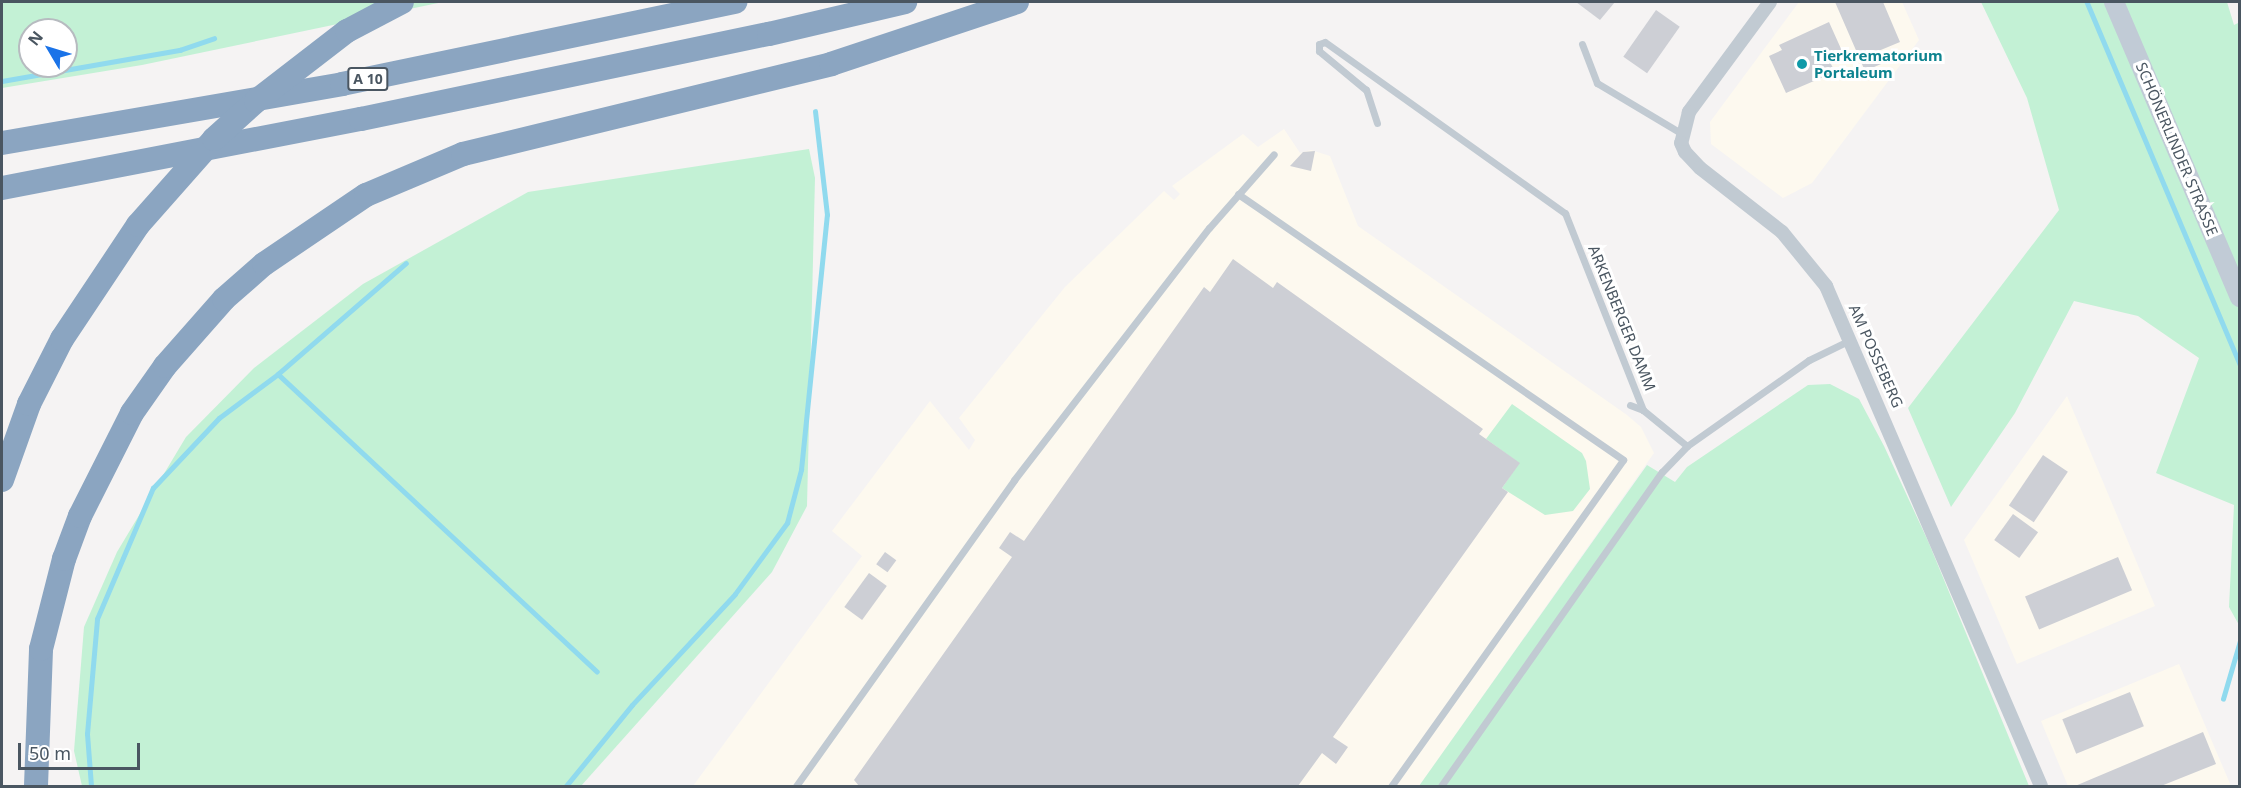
<!DOCTYPE html>
<meta charset="utf-8">
<style>
body{margin:0}
#map{position:relative;width:2241px;height:788px;overflow:hidden;background:#f5f3f3;font-family:"Noto Sans",sans-serif}
div>[style]{position:absolute}
.commercial>*{inset:0;background:#fdf9ef}
.green>*{inset:0;background:#c3f1d5}
.stream>*{height:4.5px;margin:-2.25px;padding:0 2.25px;transform-origin:2.25px;border-radius:2.25px;background:#90daee}
.building>*{inset:0;background:#cdcfd5;transform-origin:0 0}
.lane>*{height:7px;margin:-3.5px;padding:0 3.5px;transform-origin:3.5px;border-radius:3.5px;background:#c1cad2}
.street>*{height:14px;margin:-7px;padding:0 7px;transform-origin:7px;border-radius:7px;background:#c1cad2}
.secondary>*{height:20px;margin:-10px;padding:0 10px;transform-origin:10px;border-radius:10px;background:#c1cbd6}
.highway>*{height:24px;margin:-12px;padding:0 12px;transform-origin:12px;border-radius:12px;background:#8ba5c1}
.dots>*{width:16px;height:16px;translate:-50% -50%;box-sizing:border-box;border:3px solid #fff;border-radius:50%}
span{translate:-50% -50%;white-space:nowrap;text-align:center;line-height:1.15;-webkit-text-stroke:6px #fff;paint-order:stroke}
.shield-label span{padding:2px 4px;background:#fff;border:2px solid;border-radius:4px;-webkit-text-stroke-width:0}
.shield-label{font-size:14px;color:#4a5661;font-weight:700}
.culture-label{font-size:15px;color:#0d838f;font-weight:700}
.left{translate:0 -50%;text-align:left}
.street-label{font-size:15px;color:#4a5661}
.frame{position:absolute;inset:0;border:3px solid #4a5661;pointer-events:none}
.north{position:absolute;left:18px;top:18px;width:60px;height:60px;box-sizing:border-box;background:#fff;border:2px solid #b7bbc0;border-radius:50%;rotate:308deg;font-size:16px;font-weight:700;line-height:24px;text-align:center;color:#4a5661}
.north::after{content:'';display:block;margin:auto;width:21px;height:27px;background:#1a73e8;clip-path:polygon(50% 0,100% 100%,50% 72%,0 100%)}
.scale{position:absolute;left:18px;top:743px;width:122px;height:27px;box-sizing:border-box;border:3px solid #4a5661;border-top:0;padding-left:8px;font-size:18px;line-height:21px;white-space:nowrap;color:#4a5661;-webkit-text-stroke:4px #fff;paint-order:stroke}
</style>
<div id="map">
<div class="commercial">
<i style="clip-path:polygon(1799px 2px,1902px 2px,1919px 40px,1812px 183px,1783px 198px,1711px 144px,1710px 122px)"></i>
<i style="clip-path:polygon(1284px 129px,1300px 153px,1311px 150px,1330px 156px,1358px 226px,1627px 415px,1641px 427px,1654px 453px,1419px 786px,693px 786px,862px 556px,832px 531px,930px 401px,969px 450px,975px 440px,959px 418px,1065px 287px,1164px 191px,1174px 200px,1180px 194px,1172px 186px,1243px 134px,1258px 147px)"></i>
<i style="clip-path:polygon(2067px 396px,2155px 606px,2017px 664px,1964px 540px)"></i>
<i style="clip-path:polygon(2179px 664px,2231px 786px,2068px 786px,2041px 721px)"></i>
</div>
<div class="green">
<i style="clip-path:polygon(evenodd,2px 2px,443px 2px,142px 65px,2px 88px,2px 2px,30px 30px,66px 30px,66px 66px,30px 66px,30px 30px)"></i>
<i style="clip-path:polygon(1981px 2px,2227px 2px,2234px 25px,2240px 22px,2239px 625px,2229px 607px,2234px 505px,2156px 473px,2199px 358px,2138px 316px,2074px 301px,2015px 413px,1951px 507px,1908px 408px,2059px 210px,2027px 98px)"></i>
<i style="clip-path:polygon(809px 149px,815px 178px,807px 506px,772px 572px,581px 786px,82px 786px,74px 751px,84px 627px,117px 552px,186px 437px,254px 368px,363px 284px,528px 192px)"></i>
<i style="clip-path:polygon(1830px 384px,1859px 399px,1884px 446px,1928px 541px,2029px 786px,1419px 786px,1647px 465px,1675px 482px,1687px 467px,1808px 385px)"></i>
<i style="clip-path:polygon(1512px 404px,1582px 453px,1586px 461px,1590px 489px,1573px 511px,1545px 515px,1502px 488px,1519px 463px,1486px 439px)"></i>
</div>
<div class="stream">
<i style="left:2087px;top:2px;width:393px;rotate:67.1deg"></i>
<i style="left:2px;top:81px;width:181px;rotate:-9.9deg"></i>
<i style="left:180px;top:50px;width:36px;rotate:-19deg"></i>
<i style="left:278px;top:374px;width:436px;rotate:43deg"></i>
<i style="left:2223px;top:699px;width:60px;rotate:-73.7deg"></i>
<i style="left:91px;top:786px;width:52px;rotate:-94.4deg"></i>
<i style="left:87px;top:734px;width:115px;rotate:-85deg"></i>
<i style="left:97px;top:619px;width:142px;rotate:-66.9deg"></i>
<i style="left:153px;top:488px;width:96px;rotate:-46.7deg"></i>
<i style="left:219px;top:418px;width:74px;rotate:-36.7deg"></i>
<i style="left:278px;top:374px;width:169px;rotate:-40.9deg"></i>
<i style="left:566px;top:786px;width:104px;rotate:-50.8deg"></i>
<i style="left:632px;top:705px;width:151px;rotate:-47.1deg"></i>
<i style="left:735px;top:594px;width:88px;rotate:-53.8deg"></i>
<i style="left:787px;top:523px;width:55px;rotate:-75.2deg"></i>
<i style="left:801px;top:470px;width:256px;rotate:-84.2deg"></i>
<i style="left:827px;top:215px;width:104px;rotate:-96.6deg"></i>
</div>
<div class="building">
<i style="clip-path:polygon(1576px 2px,1615px 2px,1600px 20px)"></i>
<i style="clip-path:polygon(1835px 2px,1883px 2px,1900px 42px,1876px 52px,1881px 64px,1865px 71px)"></i>
<i style="left:1656px;top:10px;width:29px;height:57px;rotate:35deg"></i>
<i style="clip-path:polygon(1829px 22px,1842px 51px,1827px 56px,1835px 72px,1786px 93px,1769px 56px,1782px 50px,1779px 45px)"></i>
<i style="clip-path:polygon(1315px 151px,1311px 171px,1290px 166px,1303px 152px)"></i>
<i style="clip-path:polygon(1233px 259px,1273px 288px,1277px 282px,1483px 429px,1479px 434px,1520px 463px,1502px 488px,1508px 492px,1333px 737px,1348px 747px,1336px 764px,1322px 753px,1298px 786px,859px 786px,854px 780px,1012px 557px,999px 548px,1010px 532px,1024px 541px,1204px 287px,1210px 292px)"></i>
<i style="left:2043px;top:455px;width:30px;height:61px;rotate:34deg"></i>
<i style="left:2013px;top:514px;width:31px;height:32px;rotate:36deg"></i>
<i style="left:885px;top:552px;width:14px;height:15px;rotate:36deg"></i>
<i style="left:2118px;top:557px;width:36px;height:101px;rotate:67deg"></i>
<i style="left:869px;top:573px;width:22px;height:42px;rotate:36deg"></i>
<i style="left:2130px;top:692px;width:37px;height:73px;rotate:68deg"></i>
<i style="clip-path:polygon(2203px 732px,2216px 764px,2161px 786px,2075px 786px)"></i>
</div>
<div class="lane">
<i style="left:1582px;top:44px;width:42px;rotate:69deg"></i>
<i style="left:1597px;top:83px;width:98px;rotate:30.8deg"></i>
<i style="left:1377px;top:123px;width:35px;rotate:-108deg"></i>
<i style="left:1366px;top:90px;width:61px;rotate:-140.3deg"></i>
<i style="left:1319px;top:51px;width:7px;rotate:-90deg"></i>
<i style="left:1319px;top:44px;width:6px;rotate:-18deg"></i>
<i style="left:1325px;top:42px;width:295px;rotate:35.5deg"></i>
<i style="left:1565px;top:213px;width:212px;rotate:68.4deg"></i>
<i style="left:1643px;top:410px;width:57px;rotate:39.3deg"></i>
<i style="left:1238px;top:194px;width:468px;rotate:34.6deg"></i>
<i style="left:1623px;top:460px;width:400px;rotate:125.4deg"></i>
<i style="left:1630px;top:405px;width:14px;rotate:21deg"></i>
<i style="left:796px;top:786px;width:376px;rotate:-54.5deg"></i>
<i style="left:1014px;top:480px;width:319px;rotate:-52.3deg"></i>
<i style="left:1209px;top:228px;width:98px;rotate:-48.7deg"></i>
<i style="left:1441px;top:786px;width:384px;rotate:-54.9deg"></i>
<i style="left:1662px;top:472px;width:36px;rotate:-46deg"></i>
<i style="left:1687px;top:446px;width:149px;rotate:-35.2deg"></i>
<i style="left:1809px;top:360px;width:46px;rotate:-26deg"></i>
</div>
<div class="street">
<i style="left:1770px;top:2px;width:137px;rotate:126.4deg"></i>
<i style="left:1689px;top:112px;width:32px;rotate:104deg"></i>
<i style="left:1681px;top:143px;width:10px;rotate:66deg"></i>
<i style="left:1685px;top:152px;width:22px;rotate:47deg"></i>
<i style="left:1700px;top:168px;width:104px;rotate:38deg"></i>
<i style="left:1782px;top:232px;width:70px;rotate:50.8deg"></i>
<i style="left:1826px;top:286px;width:544px;rotate:66.73deg"></i>
</div>
<div class="secondary">
<i style="left:2114px;top:2px;width:321px;rotate:66.9deg"></i>
</div>
<div class="highway">
<i style="left:2px;top:143px;width:345px;rotate:-9.8deg"></i>
<i style="left:342px;top:84px;width:402px;rotate:-11.8deg"></i>
<i style="left:2px;top:188px;width:366px;rotate:-10.9deg"></i>
<i style="left:361px;top:119px;width:417px;rotate:-11.8deg"></i>
<i style="left:769px;top:34px;width:140px;rotate:-13.2deg"></i>
<i style="left:2px;top:480px;width:81px;rotate:-70.4deg"></i>
<i style="left:29px;top:404px;width:73px;rotate:-63.1deg"></i>
<i style="left:62px;top:339px;width:137px;rotate:-56.3deg"></i>
<i style="left:138px;top:225px;width:115px;rotate:-48.5deg"></i>
<i style="left:214px;top:139px;width:57px;rotate:-42.1deg"></i>
<i style="left:256px;top:101px;width:115px;rotate:-37.6deg"></i>
<i style="left:347px;top:31px;width:62px;rotate:-27.8deg"></i>
<i style="left:36px;top:786px;width:137px;rotate:-87.9deg"></i>
<i style="left:41px;top:649px;width:93px;rotate:-75.7deg"></i>
<i style="left:64px;top:559px;width:46px;rotate:-69.6deg"></i>
<i style="left:80px;top:516px;width:115px;rotate:-63.2deg"></i>
<i style="left:132px;top:413px;width:57px;rotate:-54.9deg"></i>
<i style="left:165px;top:366px;width:89px;rotate:-48.6deg"></i>
<i style="left:224px;top:299px;width:53px;rotate:-41.2deg"></i>
<i style="left:264px;top:264px;width:123px;rotate:-34.1deg"></i>
<i style="left:366px;top:195px;width:105px;rotate:-22.9deg"></i>
<i style="left:463px;top:154px;width:379px;rotate:-13.7deg"></i>
<i style="left:831px;top:64px;width:196px;rotate:-18.4deg"></i>
</div>
<div class="dots">
<i style="left:1802px;top:64px;background:#0f9aa8"></i>
</div>
<div class="shield-label">
<span style="left:368px;top:79px">A 10</span>
</div>
<div class="culture-label">
<span class="left" style="left:1814px;top:64px">Tierkrematorium<br>Portaleum</span>
</div>
<div class="street-label">
<span style="left:2177px;top:149px;rotate:67deg">SCHÖNERLINDER STRASSE</span>
<span style="left:1622px;top:318px;rotate:68deg">ARKENBERGER DAMM</span>
<span style="left:1876px;top:356px;rotate:66deg">AM POSSEBERG</span>
</div>
<div class="frame"></div>
<div class="north">N</div>
<div class="scale">50 m</div>
</div>
